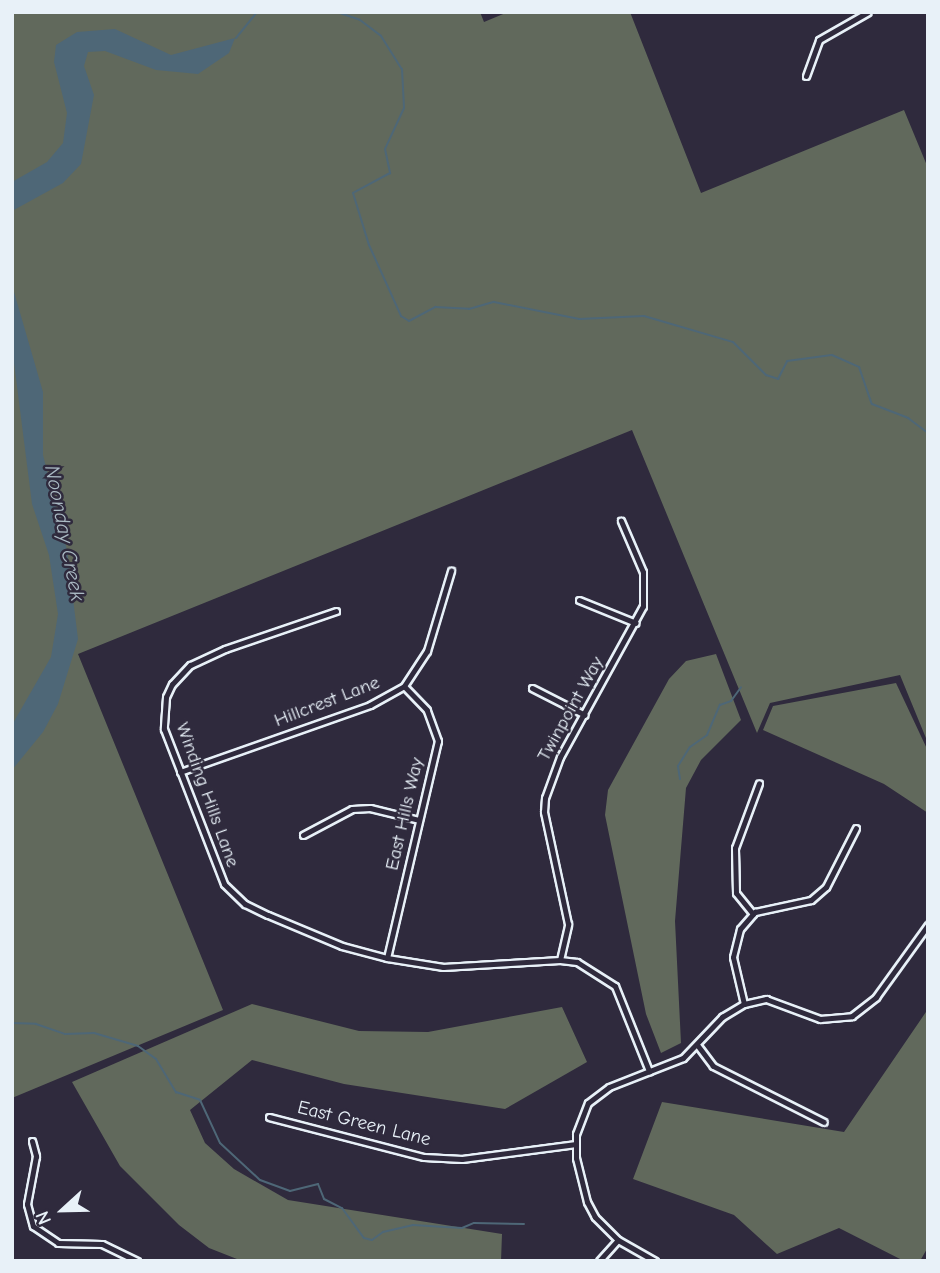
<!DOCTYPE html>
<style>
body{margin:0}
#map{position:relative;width:940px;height:1273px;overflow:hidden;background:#2f2a3d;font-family:"Comic Neue",sans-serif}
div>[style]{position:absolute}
.green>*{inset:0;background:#61695c}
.water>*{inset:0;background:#4e6777}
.stream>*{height:2px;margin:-1px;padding:0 1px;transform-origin:1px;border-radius:1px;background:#4e6777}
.roads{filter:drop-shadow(2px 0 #e8f1f8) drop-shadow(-2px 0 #e8f1f8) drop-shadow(0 2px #e8f1f8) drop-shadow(0 -2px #e8f1f8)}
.street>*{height:5px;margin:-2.5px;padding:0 2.5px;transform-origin:2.5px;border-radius:2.5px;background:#2f2a3d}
span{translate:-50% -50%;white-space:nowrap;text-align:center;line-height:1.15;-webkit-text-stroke:5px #2f2a3d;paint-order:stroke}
.street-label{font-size:19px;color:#e8f1f8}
.water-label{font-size:21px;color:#aabac4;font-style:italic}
.frame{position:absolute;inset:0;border:14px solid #e8f1f8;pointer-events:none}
.north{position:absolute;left:28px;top:1175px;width:70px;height:70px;-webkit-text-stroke:5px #2f2a3d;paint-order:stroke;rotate:248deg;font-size:19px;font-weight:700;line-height:28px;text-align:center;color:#e8f1f8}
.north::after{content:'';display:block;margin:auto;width:24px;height:32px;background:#e8f1f8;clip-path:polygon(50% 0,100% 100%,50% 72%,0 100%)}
</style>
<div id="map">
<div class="green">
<i style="clip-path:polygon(12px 12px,480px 12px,484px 22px,508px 12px,630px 12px,701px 193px,904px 110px,928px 168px,928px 743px,900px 675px,770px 703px,757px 733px,632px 430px,78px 654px,223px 1010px,12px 1098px)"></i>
<i style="clip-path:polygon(716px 654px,741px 720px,701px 760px,686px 788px,675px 921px,681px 1043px,661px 1053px,646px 1014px,605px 815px,608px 790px,669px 679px,686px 661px)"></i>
<i style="clip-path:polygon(896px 683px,928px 751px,928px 813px,884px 784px,763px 730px,773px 706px)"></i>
<i style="clip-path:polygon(252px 1004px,359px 1031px,428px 1032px,562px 1007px,587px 1062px,505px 1109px,344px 1084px,252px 1060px,190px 1110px,205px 1143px,234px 1169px,288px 1200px,502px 1234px,501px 1261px,242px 1261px,209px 1248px,179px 1225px,120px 1166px,72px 1082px)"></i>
<i style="clip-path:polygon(928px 1009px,928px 1247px,920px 1261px,904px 1261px,839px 1228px,777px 1254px,734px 1215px,633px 1179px,662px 1102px,844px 1132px)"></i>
</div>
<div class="water">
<i style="clip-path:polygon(115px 29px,171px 55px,235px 38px,229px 53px,198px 74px,156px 70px,105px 51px,88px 52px,84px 66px,94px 95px,81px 164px,63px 183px,12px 211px,12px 182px,47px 162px,63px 143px,67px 113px,54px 62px,56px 45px,77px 32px)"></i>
<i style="clip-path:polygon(12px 285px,43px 392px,43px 455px,67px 550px,78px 639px,58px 704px,43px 732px,12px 770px,12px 725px,51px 657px,58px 614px,49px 555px,32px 504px,12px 347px)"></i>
</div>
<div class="stream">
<i style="left:337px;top:12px;width:24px;rotate:19deg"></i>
<i style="left:360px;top:20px;width:26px;rotate:37deg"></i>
<i style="left:381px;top:36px;width:39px;rotate:58deg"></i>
<i style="left:402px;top:69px;width:39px;rotate:87deg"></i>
<i style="left:404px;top:108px;width:45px;rotate:114.9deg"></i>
<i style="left:385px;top:149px;width:25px;rotate:78deg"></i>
<i style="left:390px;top:173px;width:42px;rotate:151.6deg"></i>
<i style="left:353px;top:193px;width:54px;rotate:72.9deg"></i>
<i style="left:369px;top:245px;width:78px;rotate:65.7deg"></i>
<i style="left:401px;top:316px;width:9px;rotate:32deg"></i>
<i style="left:409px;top:321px;width:30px;rotate:-28deg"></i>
<i style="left:435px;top:307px;width:34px;rotate:3deg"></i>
<i style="left:469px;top:309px;width:26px;rotate:-16deg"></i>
<i style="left:494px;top:302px;width:87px;rotate:11.3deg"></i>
<i style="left:579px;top:319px;width:65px;rotate:-2.6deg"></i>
<i style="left:644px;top:316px;width:93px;rotate:16.3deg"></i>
<i style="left:733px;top:342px;width:47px;rotate:45deg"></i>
<i style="left:766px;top:375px;width:13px;rotate:18deg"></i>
<i style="left:778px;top:379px;width:20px;rotate:-63deg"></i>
<i style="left:787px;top:361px;width:45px;rotate:-7.6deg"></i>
<i style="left:832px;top:355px;width:30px;rotate:24deg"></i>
<i style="left:859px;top:367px;width:39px;rotate:71deg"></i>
<i style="left:872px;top:404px;width:39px;rotate:21deg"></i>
<i style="left:908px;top:418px;width:25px;rotate:37deg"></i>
<i style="left:236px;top:38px;width:33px;rotate:-51deg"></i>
<i style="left:680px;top:779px;width:13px;rotate:-99deg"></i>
<i style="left:678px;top:766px;width:22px;rotate:-58deg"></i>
<i style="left:690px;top:747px;width:21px;rotate:-35deg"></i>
<i style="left:707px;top:735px;width:33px;rotate:-67deg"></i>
<i style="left:720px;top:705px;width:12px;rotate:-20deg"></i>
<i style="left:731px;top:701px;width:17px;rotate:-54deg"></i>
<i style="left:12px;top:1023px;width:24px;rotate:2deg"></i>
<i style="left:36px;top:1024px;width:31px;rotate:19deg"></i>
<i style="left:65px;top:1034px;width:29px;rotate:-2deg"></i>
<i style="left:94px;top:1033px;width:46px;rotate:16.5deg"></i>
<i style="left:138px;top:1046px;width:22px;rotate:36deg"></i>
<i style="left:156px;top:1059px;width:39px;rotate:59deg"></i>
<i style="left:176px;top:1092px;width:25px;rotate:18deg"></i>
<i style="left:200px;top:1100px;width:47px;rotate:65.1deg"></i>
<i style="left:220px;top:1143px;width:54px;rotate:42.8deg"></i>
<i style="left:260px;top:1180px;width:32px;rotate:20deg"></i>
<i style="left:290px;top:1191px;width:29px;rotate:-14deg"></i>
<i style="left:318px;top:1184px;width:16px;rotate:68deg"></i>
<i style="left:324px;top:1199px;width:20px;rotate:27deg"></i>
<i style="left:342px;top:1208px;width:37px;rotate:54deg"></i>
<i style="left:364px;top:1238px;width:8px;rotate:14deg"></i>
<i style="left:372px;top:1240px;width:14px;rotate:-36deg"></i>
<i style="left:383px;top:1232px;width:31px;rotate:-13deg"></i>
<i style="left:413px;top:1225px;width:49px;rotate:3.5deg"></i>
<i style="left:462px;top:1228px;width:13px;rotate:-23deg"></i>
<i style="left:474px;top:1223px;width:50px;rotate:1.1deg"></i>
</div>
<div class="roads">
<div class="street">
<i style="left:806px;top:76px;width:38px;rotate:-70deg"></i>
<i style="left:819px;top:40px;width:56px;rotate:-29.7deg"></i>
<i style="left:579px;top:600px;width:61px;rotate:22deg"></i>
<i style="left:336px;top:611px;width:117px;rotate:161.1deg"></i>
<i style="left:225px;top:649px;width:38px;rotate:155deg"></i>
<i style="left:190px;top:665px;width:26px;rotate:133deg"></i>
<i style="left:172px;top:684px;width:14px;rotate:115deg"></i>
<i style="left:166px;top:697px;width:32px;rotate:94deg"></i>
<i style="left:164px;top:729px;width:166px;rotate:68.8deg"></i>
<i style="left:224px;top:884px;width:29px;rotate:44deg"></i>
<i style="left:245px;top:904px;width:25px;rotate:26deg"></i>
<i style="left:268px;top:915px;width:80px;rotate:22.7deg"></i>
<i style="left:342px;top:946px;width:47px;rotate:14.9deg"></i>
<i style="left:387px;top:958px;width:57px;rotate:9.1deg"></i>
<i style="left:443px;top:967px;width:117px;rotate:-3.4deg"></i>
<i style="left:560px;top:960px;width:17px;rotate:7deg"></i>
<i style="left:577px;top:962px;width:45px;rotate:32.3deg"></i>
<i style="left:615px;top:986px;width:92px;rotate:68.2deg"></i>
<i style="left:532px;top:688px;width:59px;rotate:27deg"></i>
<i style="left:180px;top:772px;width:201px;rotate:-19.4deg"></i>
<i style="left:370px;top:705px;width:39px;rotate:-29deg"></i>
<i style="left:404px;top:686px;width:42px;rotate:-56.7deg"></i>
<i style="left:427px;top:651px;width:84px;rotate:-73.3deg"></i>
<i style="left:303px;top:835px;width:55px;rotate:-28deg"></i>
<i style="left:352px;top:809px;width:18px;rotate:-3deg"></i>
<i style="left:370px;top:808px;width:50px;rotate:13.8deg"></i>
<i style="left:753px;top:914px;width:27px;rotate:-129deg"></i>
<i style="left:736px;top:893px;width:45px;rotate:-91.3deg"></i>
<i style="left:735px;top:848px;width:69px;rotate:-69.7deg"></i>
<i style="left:387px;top:958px;width:223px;rotate:-76.8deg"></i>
<i style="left:438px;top:741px;width:33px;rotate:-110deg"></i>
<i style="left:427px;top:710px;width:33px;rotate:-134deg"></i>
<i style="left:560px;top:960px;width:37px;rotate:-77deg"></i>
<i style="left:568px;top:924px;width:115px;rotate:-102.1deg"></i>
<i style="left:544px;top:812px;width:14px;rotate:-86deg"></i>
<i style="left:545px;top:798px;width:44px;rotate:-69.9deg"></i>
<i style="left:560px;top:757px;width:172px;rotate:-61.2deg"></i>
<i style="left:643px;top:606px;width:34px;rotate:-90deg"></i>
<i style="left:643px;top:572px;width:56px;rotate:-113.3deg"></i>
<i style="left:744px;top:1004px;width:48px;rotate:-103.2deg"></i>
<i style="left:733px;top:957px;width:29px;rotate:-76deg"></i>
<i style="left:740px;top:929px;width:23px;rotate:-49deg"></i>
<i style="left:755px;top:912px;width:57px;rotate:-12.1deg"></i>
<i style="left:811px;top:900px;width:20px;rotate:-41deg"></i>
<i style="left:826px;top:887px;width:66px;rotate:-63deg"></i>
<i style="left:698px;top:1046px;width:25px;rotate:53deg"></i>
<i style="left:713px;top:1066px;width:124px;rotate:26.8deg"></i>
<i style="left:269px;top:1117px;width:160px;rotate:14.5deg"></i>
<i style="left:424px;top:1157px;width:38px;rotate:3deg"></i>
<i style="left:462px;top:1159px;width:115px;rotate:-7.5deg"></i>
<i style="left:32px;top:1141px;width:16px;rotate:75deg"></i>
<i style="left:36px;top:1156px;width:49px;rotate:100.6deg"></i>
<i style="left:27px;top:1204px;width:23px;rotate:75deg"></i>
<i style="left:33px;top:1226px;width:30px;rotate:34deg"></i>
<i style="left:58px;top:1243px;width:44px;rotate:1.3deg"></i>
<i style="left:102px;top:1244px;width:39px;rotate:26deg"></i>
<i style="left:599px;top:1261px;width:28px;rotate:-48deg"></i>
<i style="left:655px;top:1261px;width:43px;rotate:-150.4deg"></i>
<i style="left:618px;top:1240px;width:33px;rotate:-135deg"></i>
<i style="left:595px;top:1217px;width:17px;rotate:-118deg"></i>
<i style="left:587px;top:1202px;width:45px;rotate:-104deg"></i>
<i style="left:576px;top:1158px;width:24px;rotate:-90deg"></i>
<i style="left:576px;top:1134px;width:33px;rotate:-69deg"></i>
<i style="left:588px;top:1103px;width:26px;rotate:-37deg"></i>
<i style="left:609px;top:1087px;width:79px;rotate:-21.4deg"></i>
<i style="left:683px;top:1058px;width:57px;rotate:-46.4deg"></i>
<i style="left:722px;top:1017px;width:26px;rotate:-31deg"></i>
<i style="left:744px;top:1004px;width:23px;rotate:-13deg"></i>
<i style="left:766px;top:999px;width:58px;rotate:20.3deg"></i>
<i style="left:820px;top:1019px;width:32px;rotate:-5deg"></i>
<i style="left:852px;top:1016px;width:31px;rotate:-38deg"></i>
<i style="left:876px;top:997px;width:89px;rotate:-54.2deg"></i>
</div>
</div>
<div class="street-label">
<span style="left:327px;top:702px;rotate:-21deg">Hillcrest Lane</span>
<span style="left:571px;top:709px;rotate:-61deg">Twinpoint Way</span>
<span style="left:207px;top:795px;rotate:70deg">Winding Hills Lane</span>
<span style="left:405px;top:814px;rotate:-77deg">East Hills Way</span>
<span style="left:364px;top:1124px;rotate:14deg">East Green Lane</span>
</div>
<div class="water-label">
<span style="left:65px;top:533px;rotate:79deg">Noonday Creek</span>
</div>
<div class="frame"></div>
<div class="north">N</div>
</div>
